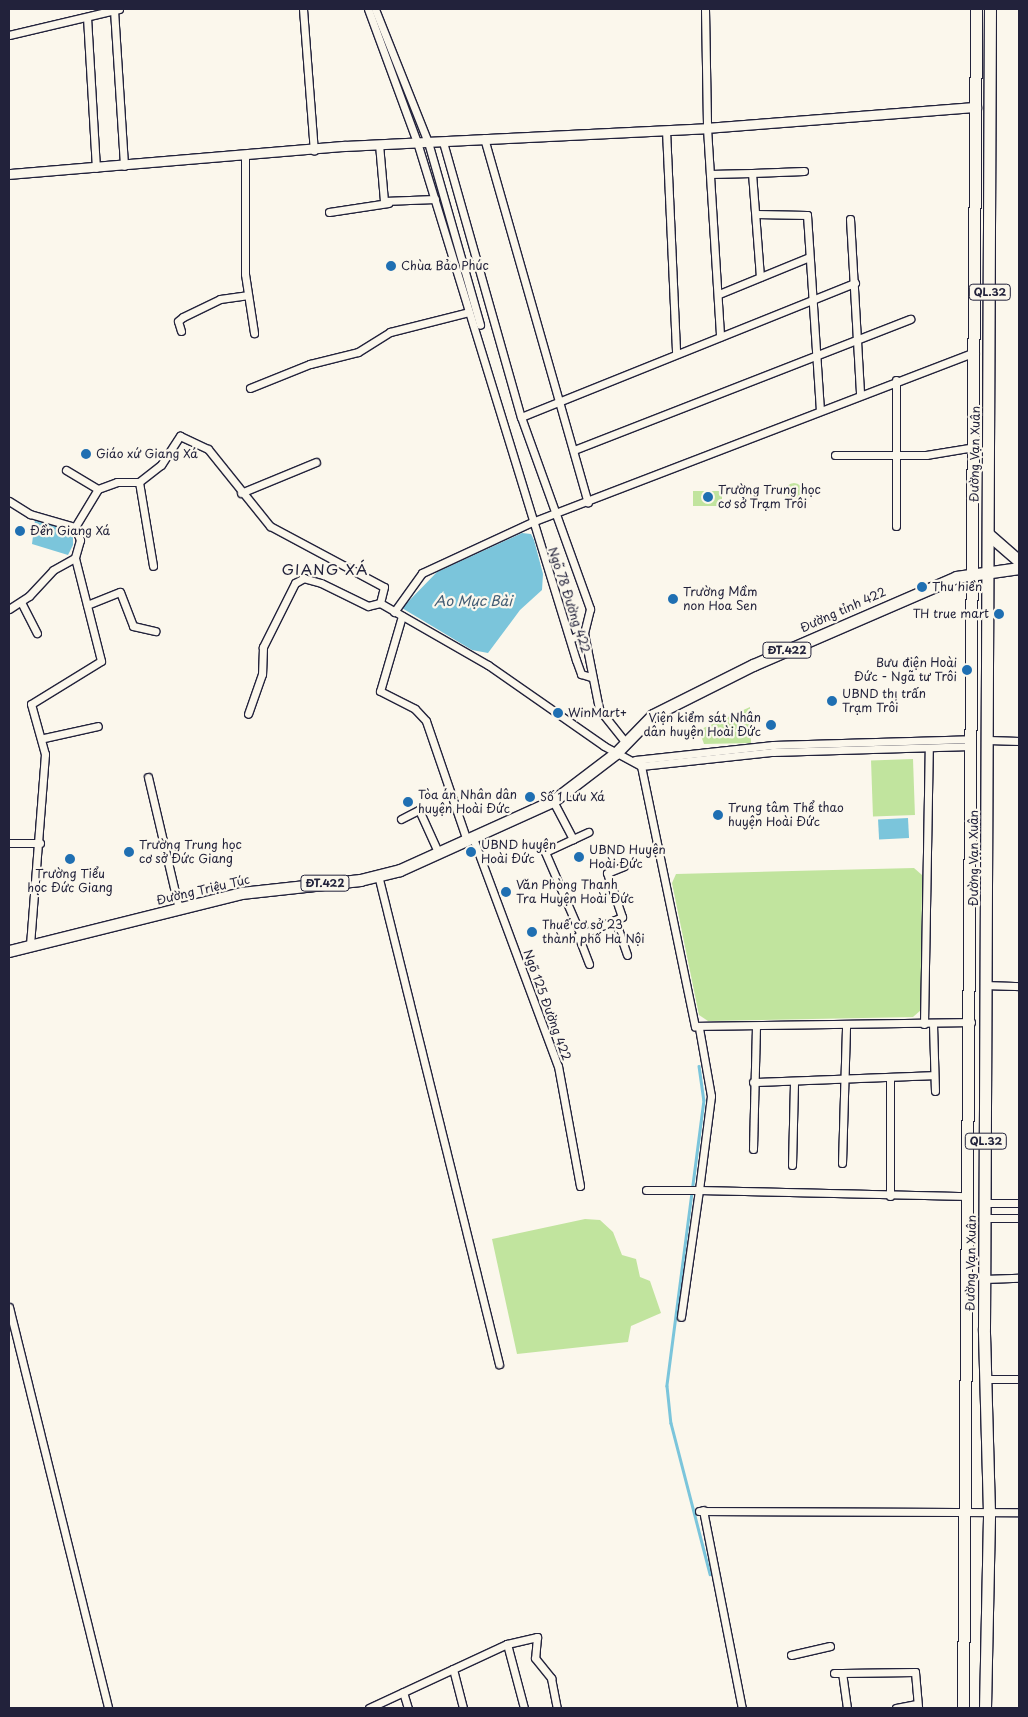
<!DOCTYPE html>
<meta charset="utf-8">
<style>
body{margin:0}
#map{position:relative;width:1028px;height:1717px;overflow:hidden;background:#fbf7ec;font-family:"Playpen Sans",sans-serif}
div>[style]{position:absolute}
.green>*{inset:0;background:#c1e49e;transform-origin:0 0}
.round{border-radius:50%}
.water>*{inset:0;background:#7bc5db;transform-origin:0 0}
.stream>*{height:2.5px;margin:-1.25px;padding:0 1.25px;transform-origin:1.25px;border-radius:1.25px;background:#7bc5db}
.roads{filter:drop-shadow(1px 0 #22223b) drop-shadow(-1px 0 #22223b) drop-shadow(0 1px #22223b) drop-shadow(0 -1px #22223b)}
.minor>*{height:7px;margin:-3.5px;padding:0 3.5px;transform-origin:3.5px;border-radius:3.5px;background:#fbf7ec}
.tertiary>*{height:9px;margin:-4.5px;padding:0 4.5px;transform-origin:4.5px;border-radius:4.5px;background:#fbf7ec}
.primary>*{height:11px;margin:-5.5px;padding:0 5.5px;transform-origin:5.5px;border-radius:5.5px;background:#fbf7ec}
.trunk>*{height:11px;margin:-5.5px;padding:0 5.5px;transform-origin:5.5px;border-radius:5.5px;background:#fbf7ec}
.dots>*{width:14px;height:14px;translate:-50% -50%;box-sizing:border-box;border:2px solid #fbf7ec;border-radius:50%}
span{translate:-50% -50%;white-space:nowrap;text-align:center;line-height:1.15;-webkit-text-stroke:4.5px #fbf7ec;paint-order:stroke}
.shield-label span{padding:1px 4px;background:#fbf7ec;border:1px solid;border-radius:4px;-webkit-text-stroke-width:0}
.shield-label{font-size:11px;color:#22223b;font-weight:700}
.poi-label{font-size:12px;color:#22223b}
.left{translate:0 -50%;text-align:left}
.right{translate:-100% -50%;text-align:right}
.street-label{font-size:12px;color:#22223b}
.water-label{font-size:14px;color:#415b73;font-style:italic}
.quarter-label{font-size:15px;color:#22223b;letter-spacing:1px}
.frame{position:absolute;inset:0;border:10px solid #22223b;pointer-events:none}
</style>
<div id="map">
<div class="green">
<i class="round" style="left:785px;top:483px;width:18px;height:18px"></i>
<i style="left:722px;top:491px;width:15px;height:29px;rotate:90deg"></i>
<i style="clip-path:polygon(750px 707px,751px 743px,704px 744px,699px 730px)"></i>
<i style="left:913px;top:759px;width:56px;height:42px;rotate:88deg"></i>
<i style="clip-path:polygon(914px 868px,922px 875px,921px 1010px,913px 1017px,708px 1021px,699px 1015px,672px 883px,676px 874px)"></i>
<i style="clip-path:polygon(585px 1219px,600px 1220px,613px 1232px,622px 1255px,636px 1259px,640px 1277px,650px 1281px,661px 1313px,631px 1326px,628px 1342px,517px 1354px,492px 1239px)"></i>
</div>
<div class="water">
<i style="clip-path:polygon(35px 520px,73px 529px,73px 545px,68px 555px,32px 544px)"></i>
<i style="clip-path:polygon(522px 533px,531px 534px,534px 540px,543px 574px,542px 590px,520px 610px,488px 653px,472px 650px,402px 608px,437px 572px)"></i>
<i style="left:908px;top:818px;width:20px;height:30px;rotate:87deg"></i>
</div>
<div class="stream">
<i style="left:699px;top:1066px;width:34px;rotate:82deg"></i>
<i style="left:704px;top:1100px;width:288px;rotate:97.4deg"></i>
<i style="left:667px;top:1386px;width:37px;rotate:84deg"></i>
<i style="left:671px;top:1423px;width:156px;rotate:75.5deg"></i>
</div>
<div class="roads">
<div class="minor">
<i style="left:303px;top:9px;width:142px;rotate:85.6deg"></i>
<i style="left:368px;top:9px;width:142px;rotate:69.8deg"></i>
<i style="left:417px;top:142px;width:542px;rotate:72.94deg"></i>
<i style="left:576px;top:660px;width:15px;rotate:70deg"></i>
<i style="left:581px;top:674px;width:10px;rotate:17deg"></i>
<i style="left:375px;top:9px;width:143px;rotate:68.3deg"></i>
<i style="left:428px;top:142px;width:190px;rotate:74.1deg"></i>
<i style="left:705px;top:9px;width:119px;rotate:89deg"></i>
<i style="left:707px;top:128px;width:209px;rotate:86.4deg"></i>
<i style="left:114px;top:10px;width:156px;rotate:86.3deg"></i>
<i style="left:87px;top:17px;width:151px;rotate:86.6deg"></i>
<i style="left:9px;top:35px;width:113px;rotate:-13.3deg"></i>
<i style="left:666px;top:130px;width:224px;rotate:87.4deg"></i>
<i style="left:484px;top:138px;width:379px;rotate:74.1deg"></i>
<i style="left:443px;top:142px;width:286px;rotate:74.2deg"></i>
<i style="left:521px;top:417px;width:204px;rotate:70.2deg"></i>
<i style="left:590px;top:609px;width:25px;rotate:104deg"></i>
<i style="left:584px;top:633px;width:77px;rotate:78.8deg"></i>
<i style="left:599px;top:709px;width:43px;rotate:51.5deg"></i>
<i style="left:379px;top:144px;width:57px;rotate:85deg"></i>
<i style="left:384px;top:201px;width:51px;rotate:-2.2deg"></i>
<i style="left:245px;top:157px;width:117px;rotate:90deg"></i>
<i style="left:245px;top:274px;width:60px;rotate:81.3deg"></i>
<i style="left:752px;top:173px;width:52px;rotate:-2.2deg"></i>
<i style="left:710px;top:174px;width:42px;rotate:-1.4deg"></i>
<i style="left:752px;top:173px;width:104px;rotate:85.6deg"></i>
<i style="left:329px;top:212px;width:60px;rotate:-8.7deg"></i>
<i style="left:756px;top:214px;width:51px;rotate:1.1deg"></i>
<i style="left:807px;top:215px;width:196px;rotate:86.2deg"></i>
<i style="left:850px;top:219px;width:176px;rotate:86.7deg"></i>
<i style="left:719px;top:294px;width:97px;rotate:-22.3deg"></i>
<i style="left:181px;top:331px;width:10px;rotate:-107deg"></i>
<i style="left:178px;top:321px;width:6px;rotate:-39deg"></i>
<i style="left:183px;top:317px;width:41px;rotate:-25.9deg"></i>
<i style="left:220px;top:299px;width:27px;rotate:-8deg"></i>
<i style="left:896px;top:380px;width:146px;rotate:90deg"></i>
<i style="left:250px;top:388px;width:65px;rotate:-21.8deg"></i>
<i style="left:310px;top:364px;width:49px;rotate:-14deg"></i>
<i style="left:358px;top:352px;width:38px;rotate:-32deg"></i>
<i style="left:390px;top:332px;width:81px;rotate:-14.2deg"></i>
<i style="left:521px;top:417px;width:360px;rotate:-21.9deg"></i>
<i style="left:574px;top:450px;width:361px;rotate:-21.3deg"></i>
<i style="left:835px;top:455px;width:91px"></i>
<i style="left:926px;top:455px;width:50px;rotate:-9.3deg"></i>
<i style="left:66px;top:470px;width:37px;rotate:31deg"></i>
<i style="left:139px;top:482px;width:85px;rotate:80.5deg"></i>
<i style="left:241px;top:493px;width:81px;rotate:-22.5deg"></i>
<i style="left:9px;top:501px;width:25px;rotate:32deg"></i>
<i style="left:30px;top:514px;width:47px;rotate:16.1deg"></i>
<i style="left:75px;top:527px;width:14px;rotate:69deg"></i>
<i style="left:80px;top:540px;width:19px;rotate:106deg"></i>
<i style="left:75px;top:558px;width:106px;rotate:75.8deg"></i>
<i style="left:101px;top:661px;width:82px;rotate:148.4deg"></i>
<i style="left:31px;top:704px;width:52px;rotate:74.4deg"></i>
<i style="left:45px;top:754px;width:193px;rotate:94.5deg"></i>
<i style="left:75px;top:527px;width:44px;rotate:-58.8deg"></i>
<i style="left:98px;top:489px;width:20px;rotate:-20deg"></i>
<i style="left:117px;top:482px;width:22px"></i>
<i style="left:139px;top:482px;width:28px;rotate:-38deg"></i>
<i style="left:161px;top:465px;width:35px;rotate:-57deg"></i>
<i style="left:180px;top:436px;width:31px;rotate:25deg"></i>
<i style="left:208px;top:449px;width:99px;rotate:51.2deg"></i>
<i style="left:270px;top:526px;width:129px;rotate:28.2deg"></i>
<i style="left:384px;top:587px;width:16px;rotate:104deg"></i>
<i style="left:380px;top:603px;width:12px;rotate:166deg"></i>
<i style="left:368px;top:606px;width:52px;rotate:-153.9deg"></i>
<i style="left:321px;top:583px;width:18px;rotate:-164deg"></i>
<i style="left:304px;top:578px;width:10px;rotate:151deg"></i>
<i style="left:295px;top:583px;width:72px;rotate:116.6deg"></i>
<i style="left:263px;top:647px;width:27px;rotate:92deg"></i>
<i style="left:262px;top:674px;width:42px;rotate:109.3deg"></i>
<i style="left:21px;top:602px;width:35px;rotate:63deg"></i>
<i style="left:380px;top:603px;width:125px;rotate:29.9deg"></i>
<i style="left:488px;top:665px;width:141px;rotate:34.9deg"></i>
<i style="left:604px;top:746px;width:42px;rotate:28.4deg"></i>
<i style="left:641px;top:766px;width:266px;rotate:78.3deg"></i>
<i style="left:695px;top:1026px;width:276px;rotate:-0.8deg"></i>
<i style="left:87px;top:605px;width:35px;rotate:-22deg"></i>
<i style="left:120px;top:592px;width:36px;rotate:69deg"></i>
<i style="left:133px;top:626px;width:23px;rotate:13deg"></i>
<i style="left:9px;top:609px;width:24px;rotate:-33deg"></i>
<i style="left:29px;top:596px;width:35px;rotate:-47deg"></i>
<i style="left:53px;top:570px;width:25px;rotate:-29deg"></i>
<i style="left:394px;top:612px;width:48px;rotate:-54.3deg"></i>
<i style="left:422px;top:573px;width:121px;rotate:-24.9deg"></i>
<i style="left:532px;top:522px;width:474px;rotate:-21deg"></i>
<i style="left:402px;top:616px;width:78px;rotate:106.3deg"></i>
<i style="left:380px;top:691px;width:39px;rotate:27deg"></i>
<i style="left:415px;top:709px;width:16px;rotate:47deg"></i>
<i style="left:426px;top:721px;width:127px;rotate:71.1deg"></i>
<i style="left:570px;top:639px;width:15px;rotate:-23deg"></i>
<i style="left:44px;top:738px;width:55px;rotate:-12.5deg"></i>
<i style="left:988px;top:740px;width:31px;rotate:2deg"></i>
<i style="left:635px;top:760px;width:139px;rotate:-6.2deg"></i>
<i style="left:773px;top:745px;width:198px;rotate:-1.7deg"></i>
<i style="left:641px;top:766px;width:133px;rotate:-6.1deg"></i>
<i style="left:773px;top:752px;width:198px;rotate:-1.7deg"></i>
<i style="left:148px;top:777px;width:136px;rotate:76.8deg"></i>
<i style="left:553px;top:801px;width:43px;rotate:62.2deg"></i>
<i style="left:573px;top:839px;width:31px;rotate:155deg"></i>
<i style="left:545px;top:852px;width:90px;rotate:66.6deg"></i>
<i style="left:401px;top:819px;width:20px;rotate:-27deg"></i>
<i style="left:419px;top:810px;width:48px;rotate:65.6deg"></i>
<i style="left:473px;top:838px;width:243px;rotate:69.6deg"></i>
<i style="left:558px;top:1066px;width:122px;rotate:79.6deg"></i>
<i style="left:573px;top:839px;width:17px;rotate:-25deg"></i>
<i style="left:9px;top:843px;width:31px"></i>
<i style="left:378px;top:875px;width:504px;rotate:76.1deg"></i>
<i style="left:615px;top:920px;width:37px;rotate:71deg"></i>
<i style="left:589px;top:964px;width:30px;rotate:-111deg"></i>
<i style="left:578px;top:936px;width:48px;rotate:-23.4deg"></i>
<i style="left:622px;top:917px;width:46px;rotate:-108.8deg"></i>
<i style="left:607px;top:873px;width:18px;rotate:-22deg"></i>
<i style="left:987px;top:985px;width:32px;rotate:2deg"></i>
<i style="left:924px;top:1024px;width:276px;rotate:-89deg"></i>
<i style="left:933px;top:1024px;width:67px;rotate:88.3deg"></i>
<i style="left:699px;top:1028px;width:69px;rotate:80deg"></i>
<i style="left:711px;top:1096px;width:95px;rotate:97.3deg"></i>
<i style="left:699px;top:1190px;width:270px;rotate:1.3deg"></i>
<i style="left:753px;top:1082px;width:181px;rotate:-2.2deg"></i>
<i style="left:753px;top:1149px;width:122px;rotate:-88.6deg"></i>
<i style="left:842px;top:1163px;width:138px;rotate:-88.3deg"></i>
<i style="left:792px;top:1165px;width:84px;rotate:-88.6deg"></i>
<i style="left:646px;top:1190px;width:53px"></i>
<i style="left:699px;top:1190px;width:128px;rotate:98.1deg"></i>
<i style="left:890px;top:1196px;width:119px;rotate:-90deg"></i>
<i style="left:986px;top:1203px;width:32px"></i>
<i style="left:987px;top:1218px;width:31px"></i>
<i style="left:984px;top:1279px;width:35px;rotate:-2deg"></i>
<i style="left:9px;top:1307px;width:413px;rotate:76.1deg"></i>
<i style="left:985px;top:1379px;width:34px"></i>
<i style="left:703px;top:1510px;width:202px;rotate:78.9deg"></i>
<i style="left:699px;top:1511px;width:320px;rotate:0.2deg"></i>
<i style="left:507px;top:1644px;width:31px;rotate:-13deg"></i>
<i style="left:537px;top:1637px;width:21px;rotate:95deg"></i>
<i style="left:535px;top:1658px;width:26px;rotate:51deg"></i>
<i style="left:551px;top:1678px;width:31px;rotate:79deg"></i>
<i style="left:791px;top:1655px;width:40px;rotate:-13deg"></i>
<i style="left:453px;top:1669px;width:40px;rotate:75.6deg"></i>
<i style="left:834px;top:1673px;width:8px"></i>
<i style="left:403px;top:1692px;width:17px;rotate:73deg"></i>
<i style="left:369px;top:1708px;width:152px;rotate:-24.9deg"></i>
<i style="left:507px;top:1644px;width:66px;rotate:75.1deg"></i>
<i style="left:847px;top:1708px;width:35px;rotate:-98deg"></i>
<i style="left:842px;top:1673px;width:73px;rotate:-0.8deg"></i>
<i style="left:915px;top:1672px;width:36px;rotate:85deg"></i>
<i style="left:896px;top:1708px;width:21px;rotate:-11deg"></i>
</div>
<div class="tertiary">
<i style="left:9px;top:174px;width:336px;rotate:-4.8deg"></i>
<i style="left:344px;top:146px;width:363px;rotate:-2.8deg"></i>
<i style="left:707px;top:128px;width:270px;rotate:-4.5deg"></i>
</div>
<div class="primary">
<i style="left:9px;top:951px;width:239px;rotate:-14deg"></i>
<i style="left:241px;top:893px;width:120px;rotate:-6.2deg"></i>
<i style="left:360px;top:880px;width:41px;rotate:-14deg"></i>
<i style="left:400px;top:870px;width:168px;rotate:-24.3deg"></i>
<i style="left:553px;top:801px;width:79px;rotate:-37.3deg"></i>
<i style="left:616px;top:753px;width:53px;rotate:-45.8deg"></i>
<i style="left:653px;top:715px;width:112px;rotate:-26.6deg"></i>
<i style="left:753px;top:665px;width:221px;rotate:-23.4deg"></i>
<i style="left:956px;top:577px;width:64px;rotate:-8.1deg"></i>
</div>
<div class="trunk">
<i style="left:988px;top:534px;width:41px;rotate:41.1deg"></i>
<i style="left:963px;top:1708px;width:1699px;rotate:-89.56deg"></i>
<i style="left:985px;top:1708px;width:196px;rotate:-88.8deg"></i>
<i style="left:989px;top:1512px;width:184px;rotate:-91.6deg"></i>
<i style="left:984px;top:1328px;width:1319px;rotate:-89.74deg"></i>
</div>
</div>
<div class="dots">
<i style="left:391px;top:266px;background:#1f6fb2"></i>
<i style="left:86px;top:454px;background:#1f6fb2"></i>
<i style="left:708px;top:497px;background:#1f6fb2"></i>
<i style="left:20px;top:531px;background:#1f6fb2"></i>
<i style="left:922px;top:587px;background:#1f6fb2"></i>
<i style="left:673px;top:599px;background:#1f6fb2"></i>
<i style="left:999px;top:614px;background:#1f6fb2"></i>
<i style="left:967px;top:670px;background:#1f6fb2"></i>
<i style="left:832px;top:701px;background:#1f6fb2"></i>
<i style="left:558px;top:713px;background:#1f6fb2"></i>
<i style="left:771px;top:725px;background:#1f6fb2"></i>
<i style="left:530px;top:797px;background:#1f6fb2"></i>
<i style="left:408px;top:802px;background:#1f6fb2"></i>
<i style="left:718px;top:815px;background:#1f6fb2"></i>
<i style="left:129px;top:852px;background:#1f6fb2"></i>
<i style="left:471px;top:852px;background:#1f6fb2"></i>
<i style="left:579px;top:857px;background:#1f6fb2"></i>
<i style="left:70px;top:859px;background:#1f6fb2"></i>
<i style="left:506px;top:892px;background:#1f6fb2"></i>
<i style="left:532px;top:932px;background:#1f6fb2"></i>
</div>
<div class="shield-label">
<span style="left:990px;top:292px">QL.32</span>
<span style="left:787px;top:650px">ĐT.422</span>
<span style="left:325px;top:883px">ĐT.422</span>
<span style="left:986px;top:1141px">QL.32</span>
</div>
<div class="poi-label">
<span class="left" style="left:401px;top:266px">Chùa Bảo Phúc</span>
<span class="left" style="left:96px;top:454px">Giáo xứ Giang Xá</span>
<span class="left" style="left:718px;top:497px">Trường Trung học<br>cơ sở Trạm Trôi</span>
<span class="left" style="left:30px;top:531px">Đền Giang Xá</span>
<span class="left" style="left:932px;top:587px">Thu hiền</span>
<span class="left" style="left:683px;top:599px">Trường Mầm<br>non Hoa Sen</span>
<span class="right" style="left:989px;top:614px">TH true mart</span>
<span class="right" style="left:957px;top:670px">Bưu điện Hoài<br>Đức - Ngã tư Trôi</span>
<span class="left" style="left:842px;top:701px">UBND thị trấn<br>Trạm Trôi</span>
<span class="left" style="left:568px;top:713px">WinMart+</span>
<span class="right" style="left:761px;top:725px">Viện kiểm sát Nhân<br>dân huyện Hoài Đức</span>
<span class="left" style="left:418px;top:802px">Tòa án Nhân dân<br>huyện Hoài Đức</span>
<span class="left" style="left:540px;top:797px">Số 1 Lưu Xá</span>
<span class="left" style="left:728px;top:815px">Trung tâm Thể thao<br>huyện Hoài Đức</span>
<span class="left" style="left:139px;top:852px">Trường Trung học<br>cơ sở Đức Giang</span>
<span class="left" style="left:481px;top:852px">UBND huyện<br>Hoài Đức</span>
<span class="left" style="left:589px;top:857px">UBND Huyện<br>Hoài Đức</span>
<span style="left:70px;top:881px">Trường Tiểu<br>học Đức Giang</span>
<span class="left" style="left:516px;top:892px">Văn Phòng Thanh<br>Tra Huyện Hoài Đức</span>
<span class="left" style="left:542px;top:932px">Thuế cơ sở 23<br>thành phố Hà Nội</span>
</div>
<div class="street-label">
<span style="left:975px;top:454px;rotate:-89deg">Đường Vạn Xuân</span>
<span style="left:569px;top:600px;rotate:72deg">Ngõ 78 Đường 422</span>
<span style="left:843px;top:610px;rotate:-24deg">Đường tỉnh 422</span>
<span style="left:974px;top:858px;rotate:-90deg">Đường Vạn Xuân</span>
<span style="left:203px;top:890px;rotate:-13deg">Đường Triệu Túc</span>
<span style="left:547px;top:1005px;rotate:70deg">Ngõ 125 Đường 422</span>
<span style="left:971px;top:1263px;rotate:-89deg">Đường Vạn Xuân</span>
</div>
<div class="water-label">
<span style="left:473px;top:601px">Ao Mục Bài</span>
</div>
<div class="quarter-label">
<span style="left:325px;top:569px">GIANG XÁ</span>
</div>
<div class="frame"></div>
</div>
